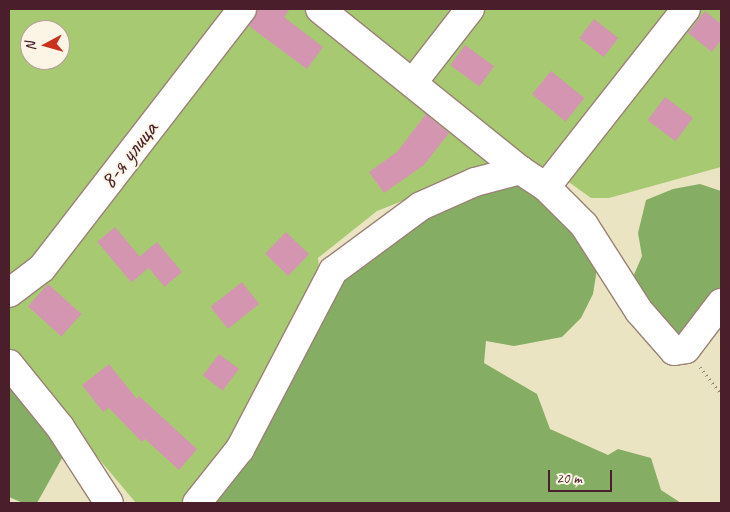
<!DOCTYPE html>
<meta charset="utf-8">
<style>
body{margin:0}
#map{position:relative;width:730px;height:512px;overflow:hidden;background:#ebe4c2;font-family:Caveat,sans-serif}
div>[style]{position:absolute}
.green>*{inset:0;background:#a7c972}
.forest>*{inset:0;background:#85ad64}
.building>*{inset:0;background:#d495b0;transform-origin:0 0}
.path>*{height:3px;margin-top:-1.5px;transform-origin:0;background:repeating-linear-gradient(90deg,#9a8276 0 1px,transparent 0 5px)}
.roads{filter:drop-shadow(1px 0 #9a8276) drop-shadow(-1px 0 #9a8276) drop-shadow(0 1px #9a8276) drop-shadow(0 -1px #9a8276)}
.minor>*{height:28px;margin:-14px;padding:0 14px;transform-origin:14px;border-radius:14px;background:#fff}
span{translate:-50% -50%;white-space:nowrap;text-align:center;line-height:1.15;-webkit-text-stroke:4px #fcf5e5;paint-order:stroke}
.street-label{font-size:24px;color:#4a1f2b}
.frame{position:absolute;inset:0;border:10px solid #4a1f2b;pointer-events:none}
.north{position:absolute;left:20px;top:20px;width:50px;height:50px;box-sizing:border-box;background:#fcf5e5;border:1px solid #b59f9b;border-radius:50%;rotate:264deg;font-size:14px;font-weight:700;line-height:20px;text-align:center;color:#4a1f2b}
.north::after{content:'';display:block;margin:auto;width:18px;height:22px;background:#c8321e;clip-path:polygon(50% 0,100% 100%,50% 72%,0 100%)}
.scale{position:absolute;left:548px;top:470px;width:64px;height:22px;box-sizing:border-box;border:2px solid #4a1f2b;border-top:0;padding-left:6px;font-size:15px;line-height:18px;white-space:nowrap;color:#4a1f2b;-webkit-text-stroke:4px #fcf5e5;paint-order:stroke}
</style>
<div id="map">
<div class="green">
<i style="clip-path:polygon(evenodd,9px 9px,721px 9px,721px 167px,609px 198px,591px 198px,566px 180px,495px 156px,486px 168px,377px 211px,318px 258px,319px 267px,251px 410px,188px 503px,136px 503px,9px 352px,9px 9px,30px 30px,60px 30px,60px 60px,30px 60px,30px 30px)"></i>
</div>
<div class="forest">
<i style="clip-path:polygon(507px 176px,543px 192px,598px 263px,593px 294px,581px 318px,562px 337px,514px 346px,486px 341px,484px 363px,537px 394px,550px 429px,608px 455px,618px 449px,651px 458px,661px 490px,681px 503px,202px 503px,351px 242px)"></i>
<i style="clip-path:polygon(700px 184px,721px 191px,721px 321px,678px 338px,630px 284px,642px 256px,638px 233px,646px 200px,673px 189px)"></i>
<i style="clip-path:polygon(9px 373px,66px 451px,37px 503px,23px 503px,9px 497px)"></i>
</div>
<div class="building">
<i style="clip-path:polygon(257px 9px,290px 9px,284px 17px,323px 47px,307px 69px,249px 26px)"></i>
<i style="clip-path:polygon(705px 11px,721px 24px,721px 40px,712px 52px,688px 33px)"></i>
<i style="left:594px;top:19px;width:31px;height:24px;rotate:38deg"></i>
<i style="left:465px;top:45px;width:36px;height:25px;rotate:36deg"></i>
<i style="left:551px;top:71px;width:43px;height:30px;rotate:39deg"></i>
<i style="left:665px;top:97px;width:35px;height:29px;rotate:37deg"></i>
<i style="clip-path:polygon(426px 114px,449px 133px,424px 165px,384px 193px,369px 172px,397px 152px)"></i>
<i style="left:115px;top:227px;width:53px;height:23px;rotate:50deg"></i>
<i style="left:286px;top:232px;width:32px;height:30px;rotate:44deg"></i>
<i style="left:157px;top:242px;width:39px;height:23px;rotate:50deg"></i>
<i style="left:242px;top:282px;width:28px;height:40px;rotate:52deg"></i>
<i style="left:48px;top:284px;width:45px;height:30px;rotate:42deg"></i>
<i style="left:219px;top:354px;width:25px;height:27px;rotate:37deg"></i>
<i style="clip-path:polygon(109px 364px,137px 399px,139px 396px,197px 449px,179px 470px,145px 439px,142px 442px,109px 408px,103px 412px,82px 385px)"></i>
</div>
<div class="path">
<i style="left:700px;top:367px;width:34px;rotate:52deg"></i>
</div>
<div class="roads">
<div class="minor">
<i style="left:320px;top:9px;width:257px;rotate:38.8deg"></i>
<i style="left:520px;top:170px;width:31px;rotate:33deg"></i>
<i style="left:546px;top:187px;width:54px;rotate:45deg"></i>
<i style="left:584px;top:225px;width:102px;rotate:57.4deg"></i>
<i style="left:639px;top:311px;width:53px;rotate:48.8deg"></i>
<i style="left:674px;top:351px;width:12px;rotate:-9deg"></i>
<i style="left:686px;top:349px;width:58px;rotate:-52.7deg"></i>
<i style="left:414px;top:81px;width:91px;rotate:-52.1deg"></i>
<i style="left:546px;top:187px;width:226px;rotate:-51.8deg"></i>
<i style="left:9px;top:293px;width:41px;rotate:-37.1deg"></i>
<i style="left:42px;top:268px;width:327px;rotate:-52.3deg"></i>
<i style="left:9px;top:364px;width:81px;rotate:51deg"></i>
<i style="left:60px;top:427px;width:90px;rotate:57.2deg"></i>
<i style="left:197px;top:503px;width:69px;rotate:-51.5deg"></i>
<i style="left:240px;top:449px;width:201px;rotate:-62.4deg"></i>
<i style="left:333px;top:271px;width:109px;rotate:-36.5deg"></i>
<i style="left:421px;top:206px;width:59px;rotate:-24deg"></i>
<i style="left:475px;top:182px;width:47px;rotate:-14.9deg"></i>
</div>
</div>
<div class="street-label">
<span style="left:129px;top:155px;rotate:-52deg">8-я улица</span>
</div>
<div class="frame"></div>
<div class="north">N</div>
<div class="scale">20 m</div>
</div>
